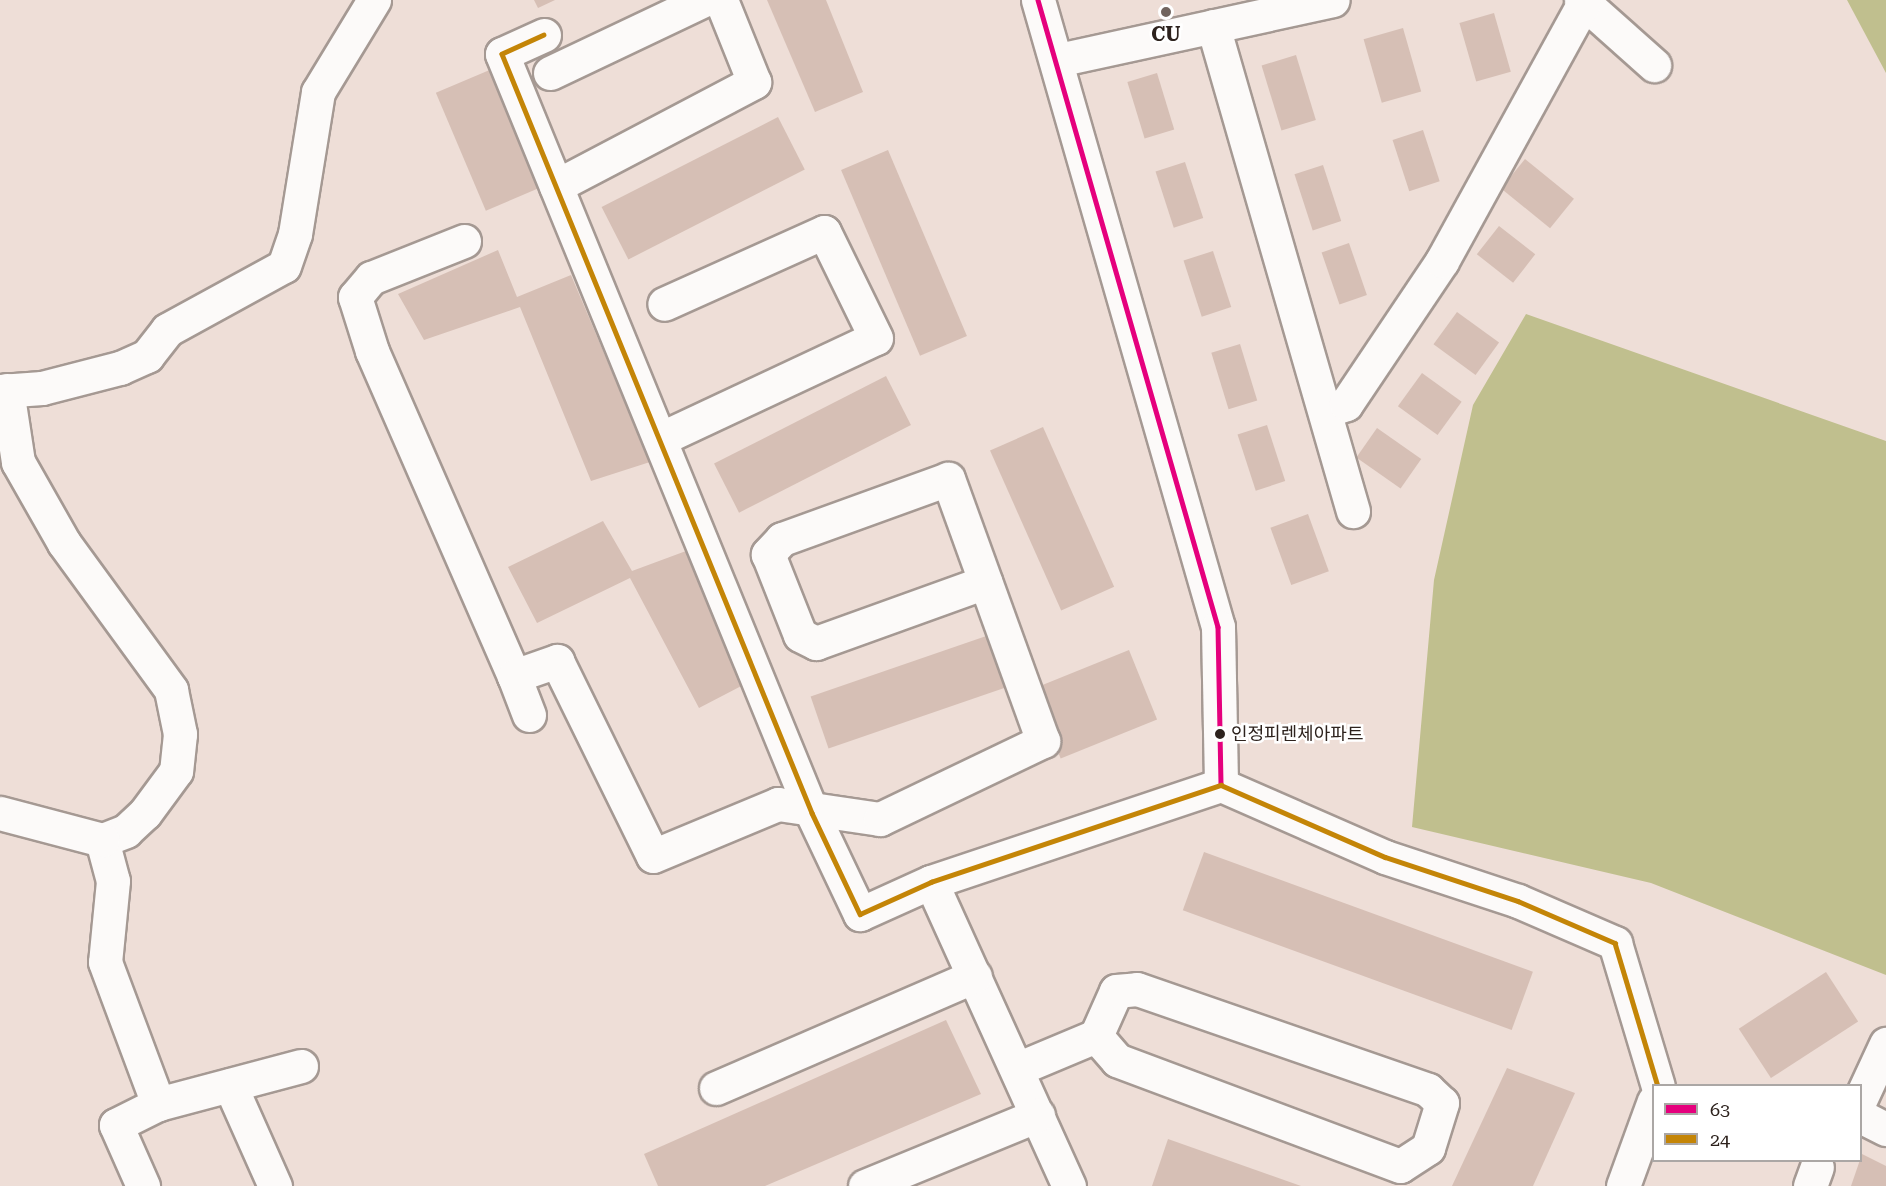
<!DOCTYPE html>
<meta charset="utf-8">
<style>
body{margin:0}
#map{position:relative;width:1886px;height:1186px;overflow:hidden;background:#eeded7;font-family:"Roboto Serif","Noto Sans KR",serif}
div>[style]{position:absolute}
.forest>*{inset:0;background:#c0bf8e}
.building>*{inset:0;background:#d6bfb5;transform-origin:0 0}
.roads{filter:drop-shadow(2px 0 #a59993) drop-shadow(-2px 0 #a59993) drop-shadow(0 2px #a59993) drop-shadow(0 -2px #a59993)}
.minor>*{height:33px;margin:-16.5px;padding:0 16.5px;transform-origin:16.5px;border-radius:16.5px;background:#fcfaf9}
.bus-1>*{height:4.5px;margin:-2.25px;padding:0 2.25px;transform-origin:2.25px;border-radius:2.25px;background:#e5007d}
.bus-2>*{height:4.5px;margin:-2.25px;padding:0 2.25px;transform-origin:2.25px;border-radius:2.25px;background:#c48507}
.dots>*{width:16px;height:16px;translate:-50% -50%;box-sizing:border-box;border:3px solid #fff;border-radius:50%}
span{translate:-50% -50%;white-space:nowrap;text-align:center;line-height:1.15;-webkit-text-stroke:5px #fff;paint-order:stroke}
.bus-label{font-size:18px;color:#2d221d}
.left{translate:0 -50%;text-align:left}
.poi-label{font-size:20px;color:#2d221d;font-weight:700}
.legend{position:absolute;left:1652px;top:1084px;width:210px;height:78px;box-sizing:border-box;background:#fff;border:2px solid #aba7a5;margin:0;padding:8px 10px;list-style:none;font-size:18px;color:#2d221d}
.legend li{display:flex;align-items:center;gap:12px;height:30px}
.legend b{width:30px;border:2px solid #aba7a5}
</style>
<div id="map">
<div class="forest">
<i style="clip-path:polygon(1847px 0,1886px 0,1886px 73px)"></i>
<i style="clip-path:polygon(1526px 314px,1886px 441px,1886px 975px,1651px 883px,1412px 827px,1434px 580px,1473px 405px)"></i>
</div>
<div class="building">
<i style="clip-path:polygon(534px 0,555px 0,538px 8px)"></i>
<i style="clip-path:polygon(767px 0,826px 0,863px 92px,815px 112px)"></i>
<i style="left:1494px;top:13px;width:61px;height:36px;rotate:74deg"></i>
<i style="left:1403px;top:28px;width:66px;height:41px;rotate:74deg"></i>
<i style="left:1296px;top:55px;width:68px;height:36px;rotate:73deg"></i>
<i style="left:492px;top:69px;width:128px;height:61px;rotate:67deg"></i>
<i style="left:1157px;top:73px;width:59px;height:31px;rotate:73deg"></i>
<i style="left:778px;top:117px;width:59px;height:198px;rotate:63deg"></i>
<i style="left:1423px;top:130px;width:54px;height:32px;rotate:72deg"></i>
<i style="left:888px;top:150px;width:202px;height:51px;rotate:67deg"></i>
<i style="left:1525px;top:159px;width:63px;height:38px;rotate:39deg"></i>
<i style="left:1185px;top:162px;width:59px;height:31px;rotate:72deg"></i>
<i style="left:1323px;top:165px;width:59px;height:30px;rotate:72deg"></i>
<i style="left:1499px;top:226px;width:46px;height:36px;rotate:38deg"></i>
<i style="left:1349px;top:243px;width:55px;height:29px;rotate:71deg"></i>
<i style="clip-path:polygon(498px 250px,517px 297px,571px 275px,650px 462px,591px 481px,520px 307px,424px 340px,398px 294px)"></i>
<i style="left:1213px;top:251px;width:59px;height:31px;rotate:72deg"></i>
<i style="left:1457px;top:312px;width:52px;height:40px;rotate:36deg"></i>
<i style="left:1240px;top:344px;width:59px;height:30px;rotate:73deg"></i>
<i style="left:1422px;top:373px;width:49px;height:41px;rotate:36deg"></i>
<i style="left:886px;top:376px;width:55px;height:193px;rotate:63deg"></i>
<i style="left:1267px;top:425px;width:59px;height:31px;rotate:72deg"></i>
<i style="left:1043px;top:427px;width:175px;height:58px;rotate:66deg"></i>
<i style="left:1377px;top:428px;width:54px;height:36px;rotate:35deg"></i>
<i style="left:1308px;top:514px;width:61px;height:40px;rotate:70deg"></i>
<i style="clip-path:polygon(603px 521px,632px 571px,686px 551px,749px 682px,699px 708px,630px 578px,537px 623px,508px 567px)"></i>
<i style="left:995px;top:633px;width:55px;height:195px;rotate:71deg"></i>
<i style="left:1129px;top:650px;width:75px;height:104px;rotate:68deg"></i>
<i style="left:1204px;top:852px;width:350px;height:62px;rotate:20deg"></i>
<i style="left:1826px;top:972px;width:59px;height:104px;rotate:57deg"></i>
<i style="clip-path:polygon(946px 1020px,981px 1094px,765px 1186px,658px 1186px,644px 1154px)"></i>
<i style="clip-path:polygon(1507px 1068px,1575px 1093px,1533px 1186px,1452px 1186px)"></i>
<i style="clip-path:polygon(1168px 1139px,1301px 1186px,1152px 1186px)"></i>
<i style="clip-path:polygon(1862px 1154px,1886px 1166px,1886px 1186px,1851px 1186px)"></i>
</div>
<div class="roads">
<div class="minor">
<i style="left:1038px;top:0;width:652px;rotate:73.98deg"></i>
<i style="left:1218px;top:627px;width:158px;rotate:88.9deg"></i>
<i style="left:1581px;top:0;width:98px;rotate:41.7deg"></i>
<i style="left:1213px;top:26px;width:505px;rotate:73.9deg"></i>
<i style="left:544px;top:35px;width:46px;rotate:155.7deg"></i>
<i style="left:502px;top:54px;width:820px;rotate:67.78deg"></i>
<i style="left:812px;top:813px;width:112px;rotate:64.6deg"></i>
<i style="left:860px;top:914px;width:78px;rotate:-24.3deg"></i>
<i style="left:931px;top:882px;width:306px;rotate:-18.5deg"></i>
<i style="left:1221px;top:785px;width:179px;rotate:23.7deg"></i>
<i style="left:1385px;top:857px;width:140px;rotate:18.3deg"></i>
<i style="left:1518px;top:901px;width:106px;rotate:23.4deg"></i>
<i style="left:1615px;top:943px;width:149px;rotate:73.3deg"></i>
<i style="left:1058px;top:60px;width:281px;rotate:-12.3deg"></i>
<i style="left:550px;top:73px;width:170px;rotate:-25.4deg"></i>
<i style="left:556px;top:186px;width:224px;rotate:-27.7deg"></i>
<i style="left:754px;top:82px;width:88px;rotate:-111.9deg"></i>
<i style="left:464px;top:241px;width:100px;rotate:158.3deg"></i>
<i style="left:371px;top:278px;width:25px;rotate:130deg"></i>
<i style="left:355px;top:297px;width:57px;rotate:72.5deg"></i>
<i style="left:372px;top:351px;width:355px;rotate:66.4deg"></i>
<i style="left:7px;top:390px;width:73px;rotate:81.3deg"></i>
<i style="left:18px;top:462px;width:93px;rotate:60.4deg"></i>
<i style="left:64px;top:543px;width:182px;rotate:53.9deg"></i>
<i style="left:171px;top:690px;width:45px;rotate:78.4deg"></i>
<i style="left:180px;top:734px;width:37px;rotate:96deg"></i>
<i style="left:176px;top:771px;width:52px;rotate:126.4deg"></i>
<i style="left:145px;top:813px;width:26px;rotate:137deg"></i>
<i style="left:126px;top:831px;width:26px;rotate:159deg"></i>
<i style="left:102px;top:840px;width:42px;rotate:75deg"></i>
<i style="left:113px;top:881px;width:81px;rotate:95.6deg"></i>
<i style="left:105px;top:962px;width:152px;rotate:69.5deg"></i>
<i style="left:158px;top:1104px;width:47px;rotate:153.4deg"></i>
<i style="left:116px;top:1125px;width:67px;rotate:66.1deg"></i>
<i style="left:0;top:391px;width:42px;rotate:-4.1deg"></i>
<i style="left:42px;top:388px;width:81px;rotate:-14.4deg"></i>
<i style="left:120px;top:368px;width:30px;rotate:-24deg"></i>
<i style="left:147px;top:356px;width:33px;rotate:-52deg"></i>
<i style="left:167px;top:330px;width:133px;rotate:-28.7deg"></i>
<i style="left:284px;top:266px;width:34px;rotate:-71deg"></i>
<i style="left:295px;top:234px;width:144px;rotate:-80.8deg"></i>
<i style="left:318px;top:92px;width:108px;rotate:-58.7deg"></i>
<i style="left:1326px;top:411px;width:21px;rotate:-19deg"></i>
<i style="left:1346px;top:404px;width:172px;rotate:-56.1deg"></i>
<i style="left:1442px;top:261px;width:294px;rotate:-61.2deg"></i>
<i style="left:660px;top:439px;width:238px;rotate:-25.1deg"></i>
<i style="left:876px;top:338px;width:118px;rotate:-116.1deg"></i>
<i style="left:824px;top:232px;width:175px;rotate:155.8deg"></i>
<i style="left:529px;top:715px;width:42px;rotate:-111deg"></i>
<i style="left:514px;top:676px;width:46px;rotate:-19.2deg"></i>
<i style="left:557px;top:661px;width:217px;rotate:63.8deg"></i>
<i style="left:653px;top:856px;width:135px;rotate:-22.6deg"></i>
<i style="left:778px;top:804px;width:103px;rotate:8.4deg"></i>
<i style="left:880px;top:819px;width:181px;rotate:-25.6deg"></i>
<i style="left:1043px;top:741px;width:279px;rotate:-109.9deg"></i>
<i style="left:948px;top:479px;width:177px;rotate:160.1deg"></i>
<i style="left:782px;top:539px;width:21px;rotate:133deg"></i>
<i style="left:768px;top:554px;width:87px;rotate:68.4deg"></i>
<i style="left:800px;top:635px;width:18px;rotate:27deg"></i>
<i style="left:816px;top:643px;width:180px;rotate:-19.8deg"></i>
<i style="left:0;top:813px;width:106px;rotate:14.8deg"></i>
<i style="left:931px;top:882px;width:334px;rotate:65.6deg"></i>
<i style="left:1017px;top:1069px;width:86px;rotate:-22.7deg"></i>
<i style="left:1096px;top:1036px;width:49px;rotate:-66deg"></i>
<i style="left:1116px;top:991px;width:21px;rotate:-5deg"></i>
<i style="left:1137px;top:989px;width:308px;rotate:19.1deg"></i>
<i style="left:1428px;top:1090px;width:19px;rotate:43deg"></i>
<i style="left:1442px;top:1103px;width:47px;rotate:107.3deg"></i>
<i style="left:1428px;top:1148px;width:33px;rotate:147deg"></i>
<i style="left:1400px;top:1166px;width:302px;rotate:-159.5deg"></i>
<i style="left:1117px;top:1060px;width:32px;rotate:-131deg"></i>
<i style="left:230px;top:1085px;width:111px;rotate:66deg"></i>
<i style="left:716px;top:1088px;width:282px;rotate:-23.4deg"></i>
<i style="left:1860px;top:1100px;width:62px;rotate:-65.1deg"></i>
<i style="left:158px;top:1104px;width:148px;rotate:-14.9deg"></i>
<i style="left:1860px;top:1116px;width:29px;rotate:27deg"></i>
<i style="left:865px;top:1186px;width:187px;rotate:-22.3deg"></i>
<i style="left:1623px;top:1186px;width:90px;rotate:-70deg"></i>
<i style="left:1810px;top:1186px;width:20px;rotate:-70deg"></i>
</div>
</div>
<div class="bus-1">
<i style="left:1038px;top:0;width:652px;rotate:73.98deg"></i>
<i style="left:1218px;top:627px;width:158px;rotate:88.9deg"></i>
</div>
<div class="bus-2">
<i style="left:544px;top:35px;width:46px;rotate:155.7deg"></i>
<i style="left:502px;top:54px;width:820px;rotate:67.78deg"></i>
<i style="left:812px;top:813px;width:112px;rotate:64.6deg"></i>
<i style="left:860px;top:914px;width:78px;rotate:-24.3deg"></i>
<i style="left:931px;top:882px;width:306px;rotate:-18.5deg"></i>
<i style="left:1221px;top:785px;width:179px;rotate:23.7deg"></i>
<i style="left:1385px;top:857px;width:140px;rotate:18.3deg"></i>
<i style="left:1518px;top:901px;width:106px;rotate:23.4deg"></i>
<i style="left:1615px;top:943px;width:149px;rotate:73.3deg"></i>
</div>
<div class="dots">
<i style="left:1166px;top:12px;background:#71645e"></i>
<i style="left:1220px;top:734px;background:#2d221d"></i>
</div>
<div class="bus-label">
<span class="left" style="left:1231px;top:734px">인정피렌체아파트</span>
</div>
<div class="poi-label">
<span style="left:1166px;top:34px">CU</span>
</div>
<ul class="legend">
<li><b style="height:8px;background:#e5007d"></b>63</li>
<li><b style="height:8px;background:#c48507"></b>24</li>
</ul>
</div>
